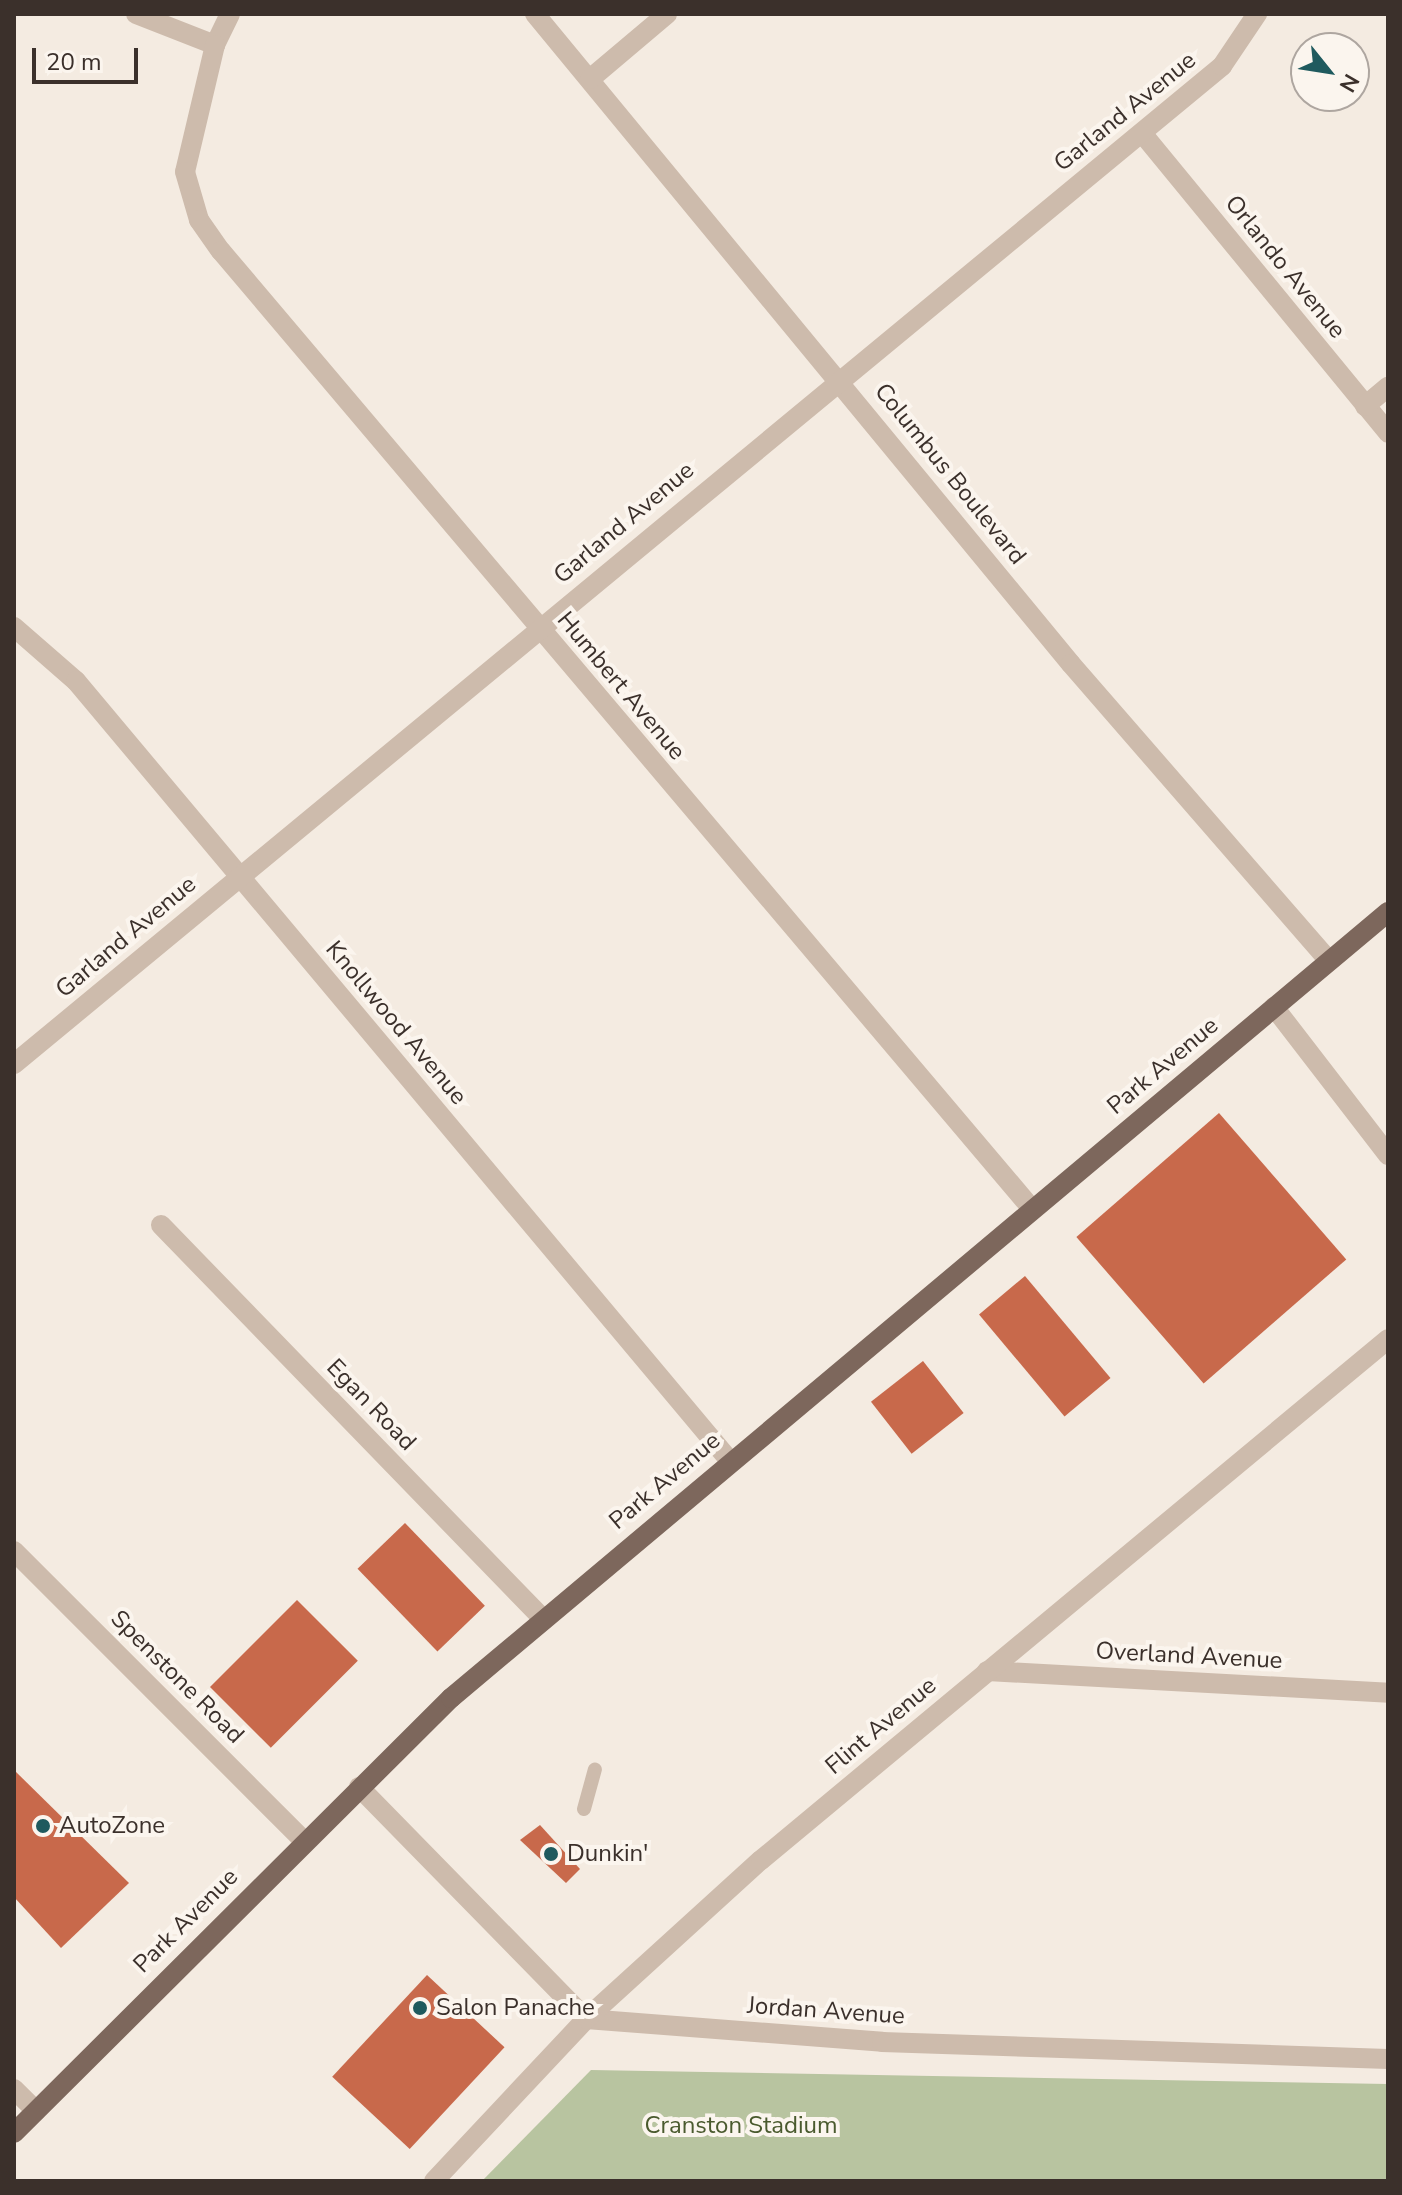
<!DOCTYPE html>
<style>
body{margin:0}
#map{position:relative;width:1402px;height:2195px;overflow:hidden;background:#f4ebe1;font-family:"Nunito Sans",sans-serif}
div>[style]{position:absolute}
.green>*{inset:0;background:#b8c4a0}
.building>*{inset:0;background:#c8694b;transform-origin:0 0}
.lane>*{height:14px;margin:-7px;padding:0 7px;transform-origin:7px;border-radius:7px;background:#cdbbac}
.street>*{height:20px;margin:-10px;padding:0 10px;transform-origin:10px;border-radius:10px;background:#cdbbac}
.primary>*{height:20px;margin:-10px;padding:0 10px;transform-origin:10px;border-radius:10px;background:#7d675c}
.dots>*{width:22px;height:22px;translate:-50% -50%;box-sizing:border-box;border:4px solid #fbf5ee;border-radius:50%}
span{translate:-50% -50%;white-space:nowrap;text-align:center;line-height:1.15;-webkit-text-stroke:8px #fbf5ee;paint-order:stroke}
.street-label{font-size:24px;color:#3b302b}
.poi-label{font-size:24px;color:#3b302b}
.left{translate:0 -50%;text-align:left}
.park-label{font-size:24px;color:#4a5a2e}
.frame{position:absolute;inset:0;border:16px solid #3b302b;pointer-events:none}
.north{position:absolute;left:1290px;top:32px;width:80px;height:80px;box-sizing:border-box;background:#fbf5ee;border:2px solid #aea6a0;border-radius:50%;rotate:120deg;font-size:22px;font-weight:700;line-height:32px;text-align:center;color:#3b302b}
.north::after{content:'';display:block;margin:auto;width:28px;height:36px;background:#1f5a5e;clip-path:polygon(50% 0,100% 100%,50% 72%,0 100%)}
.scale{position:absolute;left:32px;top:48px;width:106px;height:36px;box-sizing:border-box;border:4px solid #3b302b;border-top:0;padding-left:10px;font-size:24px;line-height:28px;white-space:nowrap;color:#3b302b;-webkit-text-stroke:6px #fbf5ee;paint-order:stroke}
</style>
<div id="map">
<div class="green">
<i style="clip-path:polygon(591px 2070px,1388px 2084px,1388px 2181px,482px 2181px)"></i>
</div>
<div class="building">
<i style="left:1219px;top:1113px;width:194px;height:189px;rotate:49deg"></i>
<i style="left:1025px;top:1276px;width:133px;height:60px;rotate:50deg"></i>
<i style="left:923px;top:1361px;width:66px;height:66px;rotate:52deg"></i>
<i style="left:405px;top:1523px;width:115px;height:66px;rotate:46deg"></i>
<i style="left:297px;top:1600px;width:86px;height:123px;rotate:45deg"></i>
<i style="clip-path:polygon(14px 1770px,129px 1883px,61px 1948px,14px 1897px)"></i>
<i style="clip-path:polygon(540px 1825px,580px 1869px,566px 1883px,520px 1840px)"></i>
<i style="left:427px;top:1975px;width:106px;height:139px;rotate:43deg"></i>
</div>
<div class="lane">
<i style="left:584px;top:1809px;width:41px;rotate:-74.6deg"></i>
</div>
<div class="street">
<i style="left:136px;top:14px;width:85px;rotate:21.4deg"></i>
<i style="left:230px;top:14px;width:34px;rotate:116deg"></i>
<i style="left:215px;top:45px;width:130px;rotate:103.3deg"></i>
<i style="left:185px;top:172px;width:50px;rotate:73.7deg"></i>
<i style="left:199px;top:220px;width:38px;rotate:55deg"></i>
<i style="left:221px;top:251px;width:1255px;rotate:49.75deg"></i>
<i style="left:535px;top:14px;width:842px;rotate:50.49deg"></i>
<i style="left:1071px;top:664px;width:393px;rotate:49deg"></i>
<i style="left:590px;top:79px;width:101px;rotate:-40.2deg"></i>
<i style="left:1142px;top:133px;width:388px;rotate:50.6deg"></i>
<i style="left:1365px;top:406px;width:30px;rotate:-40deg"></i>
<i style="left:14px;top:627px;width:82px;rotate:41.1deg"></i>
<i style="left:76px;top:681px;width:1018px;rotate:50.02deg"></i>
<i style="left:1274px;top:1007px;width:187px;rotate:52.4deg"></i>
<i style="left:14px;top:1064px;width:1567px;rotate:-39.56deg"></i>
<i style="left:1222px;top:66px;width:63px;rotate:-56.1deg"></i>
<i style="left:161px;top:1225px;width:550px;rotate:45.88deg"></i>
<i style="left:14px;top:1551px;width:410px;rotate:45deg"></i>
<i style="left:987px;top:1671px;width:402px;rotate:3.1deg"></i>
<i style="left:359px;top:1787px;width:325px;rotate:45.6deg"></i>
<i style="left:586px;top:2019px;width:297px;rotate:4.4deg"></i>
<i style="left:882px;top:2042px;width:506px;rotate:1.92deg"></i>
<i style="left:14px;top:2089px;width:31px;rotate:45deg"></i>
<i style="left:434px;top:2181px;width:222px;rotate:-46.8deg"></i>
<i style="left:586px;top:2019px;width:236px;rotate:-42.3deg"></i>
<i style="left:761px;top:1860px;width:815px;rotate:-39.72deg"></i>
</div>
<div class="primary">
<i style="left:14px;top:2133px;width:617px;rotate:-44.87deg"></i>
<i style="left:451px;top:1698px;width:1223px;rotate:-39.99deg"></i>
</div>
<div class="dots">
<i style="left:43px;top:1826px;background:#1f5a5e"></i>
<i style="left:551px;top:1854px;background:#1f5a5e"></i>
<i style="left:420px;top:2008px;background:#1f5a5e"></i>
</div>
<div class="street-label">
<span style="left:1125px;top:112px;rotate:-39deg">Garland Avenue</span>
<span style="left:1285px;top:267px;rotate:51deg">Orlando Avenue</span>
<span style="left:950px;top:474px;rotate:51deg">Columbus Boulevard</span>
<span style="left:624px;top:523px;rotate:-40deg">Garland Avenue</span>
<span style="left:621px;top:686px;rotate:50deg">Humbert Avenue</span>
<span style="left:126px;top:937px;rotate:-40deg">Garland Avenue</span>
<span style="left:396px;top:1023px;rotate:50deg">Knollwood Avenue</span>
<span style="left:1163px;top:1066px;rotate:-40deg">Park Avenue</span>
<span style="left:371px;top:1405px;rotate:46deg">Egan Road</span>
<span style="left:665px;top:1481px;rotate:-40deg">Park Avenue</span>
<span style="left:1189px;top:1656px;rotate:3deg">Overland Avenue</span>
<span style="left:177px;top:1677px;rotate:45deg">Spenstone Road</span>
<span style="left:881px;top:1726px;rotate:-40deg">Flint Avenue</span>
<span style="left:186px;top:1921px;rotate:-45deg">Park Avenue</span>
<span style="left:826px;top:2011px;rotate:4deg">Jordan Avenue</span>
</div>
<div class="poi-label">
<span class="left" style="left:59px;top:1826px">AutoZone</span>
<span class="left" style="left:567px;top:1854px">Dunkin'</span>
<span class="left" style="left:436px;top:2008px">Salon Panache</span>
</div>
<div class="park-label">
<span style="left:741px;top:2126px">Cranston Stadium</span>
</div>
<div class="frame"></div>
<div class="north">N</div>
<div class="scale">20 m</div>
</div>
